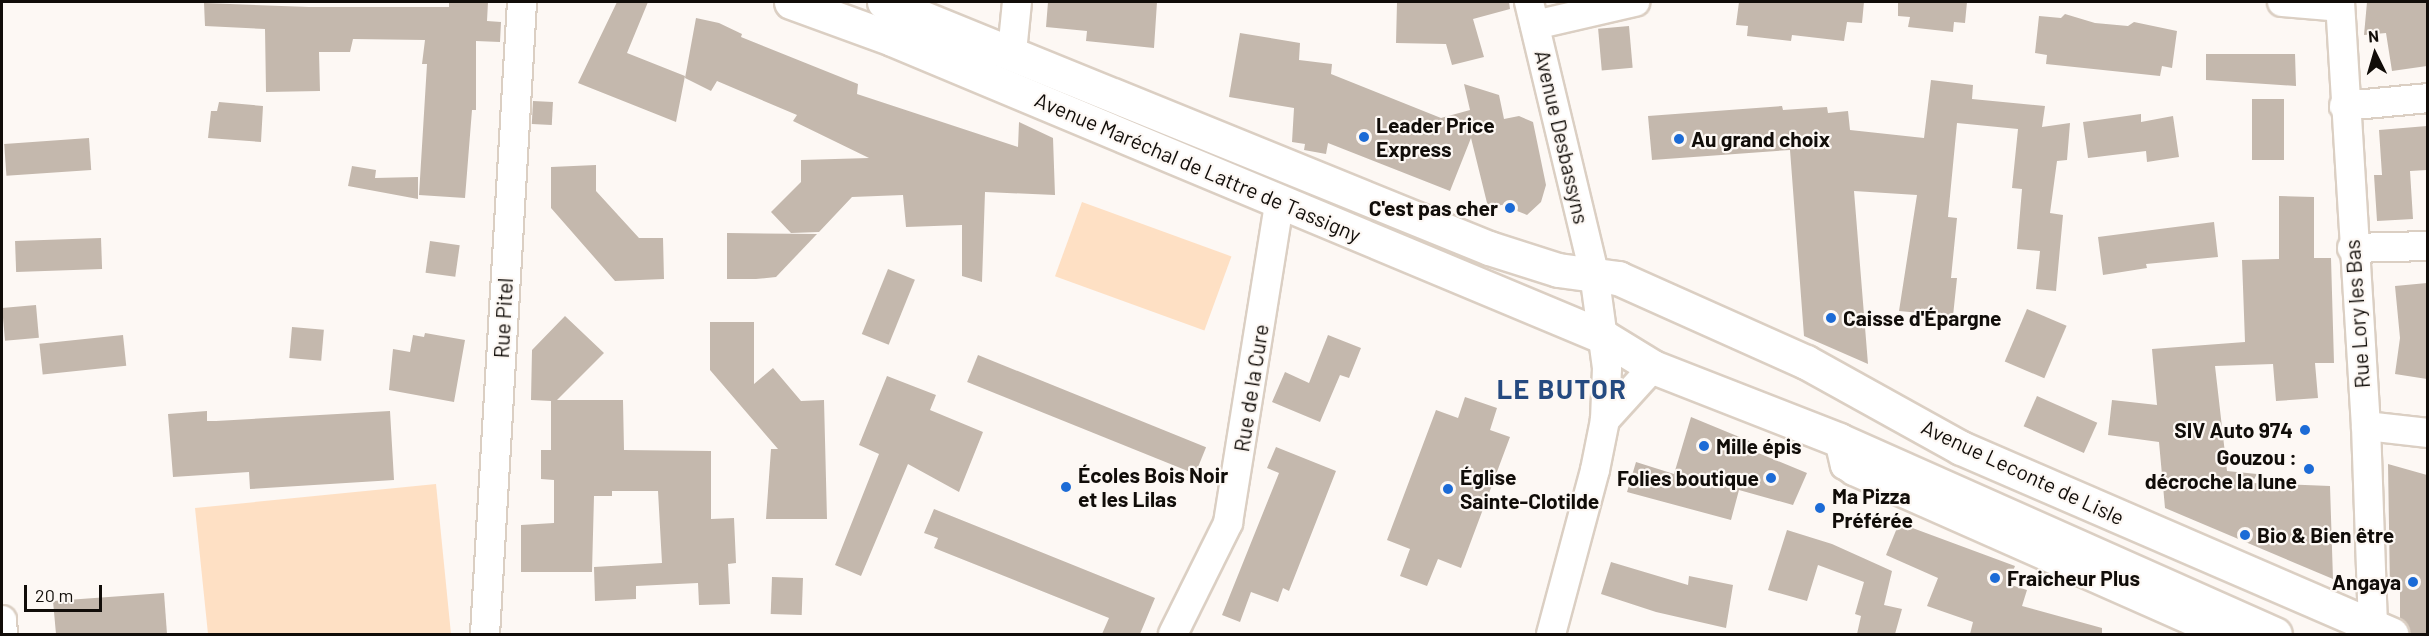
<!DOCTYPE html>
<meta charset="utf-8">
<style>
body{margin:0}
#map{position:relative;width:2429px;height:636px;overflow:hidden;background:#fdf8f4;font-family:Barlow,sans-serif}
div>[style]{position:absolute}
.green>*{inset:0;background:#fee0c4;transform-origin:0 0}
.building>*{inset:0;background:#c4b8ad;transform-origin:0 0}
.roads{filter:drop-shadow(2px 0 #dbcfc3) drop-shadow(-2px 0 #dbcfc3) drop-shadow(0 2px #dbcfc3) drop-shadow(0 -2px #dbcfc3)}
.street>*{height:28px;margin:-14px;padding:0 14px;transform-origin:14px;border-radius:14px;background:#fff}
.secondary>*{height:33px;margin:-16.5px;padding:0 16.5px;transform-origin:16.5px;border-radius:16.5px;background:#fff}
.dots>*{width:16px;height:16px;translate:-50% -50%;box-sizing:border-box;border:3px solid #fdf8f4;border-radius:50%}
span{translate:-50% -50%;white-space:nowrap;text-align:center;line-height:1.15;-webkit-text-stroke:4.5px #fdf8f4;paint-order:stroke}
.poi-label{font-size:21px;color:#110d09;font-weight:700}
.left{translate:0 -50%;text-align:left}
.right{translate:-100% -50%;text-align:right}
.street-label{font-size:21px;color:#110d09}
.district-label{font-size:27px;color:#254a80;font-weight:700;letter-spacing:1.5px}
.frame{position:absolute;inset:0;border:3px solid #110d09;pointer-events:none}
.north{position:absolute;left:2345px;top:24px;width:60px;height:60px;-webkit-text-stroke:4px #fdf8f4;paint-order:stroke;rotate:355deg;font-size:16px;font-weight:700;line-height:24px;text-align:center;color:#110d09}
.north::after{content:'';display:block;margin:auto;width:21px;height:27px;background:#110d09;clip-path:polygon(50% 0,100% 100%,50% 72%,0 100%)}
.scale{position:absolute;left:24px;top:585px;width:78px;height:27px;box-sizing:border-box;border:3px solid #110d09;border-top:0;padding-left:8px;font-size:18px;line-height:21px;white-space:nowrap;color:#110d09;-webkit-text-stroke:4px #fdf8f4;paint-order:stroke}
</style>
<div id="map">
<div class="green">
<i style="left:1082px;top:202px;width:159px;height:79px;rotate:20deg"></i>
<i style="clip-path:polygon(436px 484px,451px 634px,208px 634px,195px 508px)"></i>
</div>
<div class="building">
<i style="clip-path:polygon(449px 2px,488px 2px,487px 21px,501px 22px,500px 42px,476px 41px,476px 110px,472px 110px,465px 198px,419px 195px,427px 64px,422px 64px,425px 40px,353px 39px,350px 52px,319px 52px,320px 91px,266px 92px,265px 29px,205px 26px,204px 3px,309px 7px,449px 7px)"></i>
<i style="clip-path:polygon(617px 2px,648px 2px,627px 53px,685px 76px,676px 122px,578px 83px)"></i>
<i style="clip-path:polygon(1048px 2px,1157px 2px,1154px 48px,1086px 41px,1087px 31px,1046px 27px)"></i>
<i style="clip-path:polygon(1397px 2px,1509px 2px,1510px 9px,1473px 19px,1484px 57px,1452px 65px,1446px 44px,1396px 43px)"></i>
<i style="clip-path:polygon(1739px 2px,1864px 2px,1862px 23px,1847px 22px,1844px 41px,1792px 35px,1791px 41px,1747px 36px,1748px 26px,1736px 25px)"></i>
<i style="clip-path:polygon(1898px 2px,1967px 2px,1965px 23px,1954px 22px,1953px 32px,1908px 27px,1910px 17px,1898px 16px)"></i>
<i style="clip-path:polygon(2367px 2px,2427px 2px,2427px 66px,2392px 71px,2386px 33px,2364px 35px)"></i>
<i style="clip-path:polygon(2065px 14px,2095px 23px,2128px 26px,2134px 22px,2177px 31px,2172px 68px,2162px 66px,2160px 76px,2046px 64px,2047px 55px,2035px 53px,2039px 16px,2061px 18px)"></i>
<i style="clip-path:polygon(696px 18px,719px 23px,742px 34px,741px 37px,858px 84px,857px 94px,1018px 147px,1019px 122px,1053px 138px,1055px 195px,985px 192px,982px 282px,962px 276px,962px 225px,906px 227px,903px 195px,852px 197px,819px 232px,791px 233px,771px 212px,801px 182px,801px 160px,869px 158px,793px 121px,797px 115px,717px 81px,711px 91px,685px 78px)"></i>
<i style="left:1629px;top:26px;width:42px;height:31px;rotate:85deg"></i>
<i style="clip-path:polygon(1240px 33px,1300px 43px,1299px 60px,1332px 64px,1331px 74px,1441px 118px,1470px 110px,1464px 84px,1499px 95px,1504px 119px,1519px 116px,1533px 122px,1546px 185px,1541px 202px,1527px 215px,1502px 205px,1488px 207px,1471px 138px,1450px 191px,1328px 143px,1326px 154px,1304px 150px,1305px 144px,1292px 142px,1294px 108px,1229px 97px)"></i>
<i style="clip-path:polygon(2206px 54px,2295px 54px,2296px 86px,2206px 80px)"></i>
<i style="clip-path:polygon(1931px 80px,1973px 85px,1972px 99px,2045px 106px,2042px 127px,2070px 123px,2067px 160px,2057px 161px,2050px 213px,2063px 215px,2056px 291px,2036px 289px,2040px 251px,2017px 249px,2022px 189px,2012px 188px,2018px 129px,1957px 123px,1948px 217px,1957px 218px,1951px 278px,1957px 278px,1953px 316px,1899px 311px,1917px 195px,1854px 191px,1868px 364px,1804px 336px,1790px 150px,1652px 160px,1648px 116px,1782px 106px,1783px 110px,1827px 107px,1828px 113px,1848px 111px,1850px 130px,1924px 138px)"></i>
<i style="left:2284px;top:99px;width:61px;height:32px;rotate:90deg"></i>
<i style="left:533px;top:101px;width:20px;height:23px;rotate:3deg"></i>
<i style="clip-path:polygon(219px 102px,263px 106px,261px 142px,208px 138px,211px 111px,217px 111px)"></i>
<i style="clip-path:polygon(2141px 114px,2141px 122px,2173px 116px,2179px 157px,2147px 162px,2146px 151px,2088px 158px,2083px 122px)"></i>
<i style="clip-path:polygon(2427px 126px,2427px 170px,2410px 171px,2413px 219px,2377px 221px,2374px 175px,2382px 175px,2379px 130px)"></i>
<i style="left:89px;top:138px;width:32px;height:85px;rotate:86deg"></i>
<i style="clip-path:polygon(596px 165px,596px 191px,639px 238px,663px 238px,664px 279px,615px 281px,551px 208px,551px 167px)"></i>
<i style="clip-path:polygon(352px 166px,376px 170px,375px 178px,418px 177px,418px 199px,348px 186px)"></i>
<i style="clip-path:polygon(2279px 196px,2314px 197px,2314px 258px,2331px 258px,2334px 363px,2315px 363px,2318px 398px,2276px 401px,2273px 364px,2215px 366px,2227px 471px,2257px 474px,2252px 483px,2330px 486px,2333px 579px,2165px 508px,2159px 442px,2108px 435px,2112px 400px,2157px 405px,2152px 349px,2245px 342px,2242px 260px,2279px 259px)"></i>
<i style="clip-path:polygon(2214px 222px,2218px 257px,2146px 264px,2147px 268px,2103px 275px,2098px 237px)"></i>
<i style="clip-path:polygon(727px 233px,817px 234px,776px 277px,756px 279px,727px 279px)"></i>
<i style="left:101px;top:238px;width:31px;height:86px;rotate:88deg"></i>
<i style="left:430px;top:241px;width:30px;height:32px;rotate:8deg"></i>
<i style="left:888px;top:269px;width:29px;height:70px;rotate:22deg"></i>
<i style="clip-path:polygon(2427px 283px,2427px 379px,2395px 374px,2400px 338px,2395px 286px)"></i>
<i style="left:36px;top:305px;width:33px;height:34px;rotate:85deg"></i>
<i style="left:2027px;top:309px;width:43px;height:57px;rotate:23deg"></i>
<i style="clip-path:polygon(565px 316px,604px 353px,557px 400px,623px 400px,624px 450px,711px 451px,711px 519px,734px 518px,736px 563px,728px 564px,730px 604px,699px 605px,698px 583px,636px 586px,636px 599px,595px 601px,594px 567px,662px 563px,658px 491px,612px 491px,612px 496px,594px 496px,592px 572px,521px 572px,521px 525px,554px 523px,554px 480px,541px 479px,541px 450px,551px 450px,551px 401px,531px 400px,532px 350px)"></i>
<i style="clip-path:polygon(710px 322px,754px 322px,754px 384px,773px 368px,801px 401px,824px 400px,827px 519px,766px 519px,771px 449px,778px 449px,710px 370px)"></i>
<i style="left:292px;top:327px;width:32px;height:31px;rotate:5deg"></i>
<i style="clip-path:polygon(425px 333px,465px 340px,454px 402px,389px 390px,393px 349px,410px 352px,413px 335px,424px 337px)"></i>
<i style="left:123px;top:335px;width:31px;height:84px;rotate:84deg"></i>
<i style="clip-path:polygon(1328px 335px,1361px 348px,1349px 378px,1340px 375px,1320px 422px,1272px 402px,1285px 372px,1309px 383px)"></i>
<i style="left:978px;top:355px;width:246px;height:29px;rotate:22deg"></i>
<i style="clip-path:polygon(887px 376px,936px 395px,930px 410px,983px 432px,959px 492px,908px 464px,861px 576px,835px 565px,879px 454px,859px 445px)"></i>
<i style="left:2037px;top:396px;width:66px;height:33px;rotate:24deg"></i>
<i style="clip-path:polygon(1465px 397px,1497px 408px,1490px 430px,1510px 437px,1461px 568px,1438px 559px,1427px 586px,1400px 576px,1410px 549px,1387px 540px,1436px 410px,1458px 418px)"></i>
<i style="clip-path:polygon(207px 411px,207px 421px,216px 421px,390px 411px,394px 480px,250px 489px,249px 472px,173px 477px,168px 414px)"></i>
<i style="clip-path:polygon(1691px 417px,1754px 443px,1751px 450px,1807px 473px,1793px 505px,1739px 490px,1731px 520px,1627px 492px,1636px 462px,1674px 474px)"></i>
<i style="clip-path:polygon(1276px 447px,1336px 471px,1289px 591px,1283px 588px,1278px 602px,1251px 592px,1240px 622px,1222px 615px,1279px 473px,1267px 468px)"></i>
<i style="clip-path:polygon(2388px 464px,2427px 475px,2427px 633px,2410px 633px,2400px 618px,2400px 588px,2390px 588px)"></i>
<i style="clip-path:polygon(934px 509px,1155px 598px,1140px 634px,1102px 634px,1109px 618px,934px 548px,938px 538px,924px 533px)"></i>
<i style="clip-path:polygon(1899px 523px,2015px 566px,2008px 584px,2027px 590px,2022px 606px,2102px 628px,2102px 634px,1970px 634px,1973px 622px,1927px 606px,1938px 578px,1886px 555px)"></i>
<i style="clip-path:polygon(1787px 530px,1832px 544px,1892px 571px,1884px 605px,1902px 609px,1895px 634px,1857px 634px,1861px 616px,1855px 614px,1864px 582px,1818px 565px,1807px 601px,1768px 590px)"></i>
<i style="clip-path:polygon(1611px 562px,1688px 585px,1689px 576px,1733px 585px,1726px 628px,1656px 612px,1601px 594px)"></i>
<i style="left:772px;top:577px;width:31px;height:37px;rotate:2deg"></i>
<i style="clip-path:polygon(164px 593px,167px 634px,56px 634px,53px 601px)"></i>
</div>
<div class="roads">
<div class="street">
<i style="left:1529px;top:2px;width:279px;rotate:76.5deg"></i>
<i style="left:1594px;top:273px;width:96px;rotate:82.2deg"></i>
<i style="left:1607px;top:368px;width:52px;rotate:92.2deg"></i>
<i style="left:1605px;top:420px;width:51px;rotate:101.3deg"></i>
<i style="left:1595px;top:470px;width:170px;rotate:105deg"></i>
<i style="left:2282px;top:2px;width:58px;rotate:4.9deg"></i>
<i style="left:2340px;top:2px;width:425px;rotate:86.5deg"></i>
<i style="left:2366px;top:426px;width:201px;rotate:88deg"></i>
<i style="left:1535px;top:25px;width:103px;rotate:-13deg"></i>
<i style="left:1012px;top:52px;width:50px;rotate:-84.3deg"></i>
<i style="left:2344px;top:106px;width:84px;rotate:-5.4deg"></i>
<i style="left:2352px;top:248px;width:76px;rotate:-1.5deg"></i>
<i style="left:1605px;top:420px;width:72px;rotate:-47.8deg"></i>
<i style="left:2366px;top:426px;width:62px;rotate:6.4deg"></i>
<i style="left:1839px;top:440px;width:26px;rotate:77deg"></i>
<i style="left:1845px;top:465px;width:11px;rotate:34deg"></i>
<i style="left:1854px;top:471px;width:402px;rotate:23.9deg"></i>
<i style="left:2px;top:620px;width:14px;rotate:86deg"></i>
<i style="left:485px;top:634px;width:633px;rotate:-86.65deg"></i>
<i style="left:1173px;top:634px;width:124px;rotate:-63.6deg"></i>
<i style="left:1228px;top:523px;width:327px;rotate:-80.9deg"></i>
</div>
<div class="secondary">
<i style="left:791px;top:2px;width:108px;rotate:20.1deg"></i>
<i style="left:892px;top:39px;width:772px;rotate:22.71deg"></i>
<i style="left:1604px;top:337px;width:57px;rotate:31.5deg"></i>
<i style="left:1653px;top:367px;width:200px;rotate:21.4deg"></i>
<i style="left:1839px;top:440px;width:477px;rotate:24deg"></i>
<i style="left:884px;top:2px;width:653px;rotate:22.13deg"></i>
<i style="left:1489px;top:248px;width:72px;rotate:17.7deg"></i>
<i style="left:1558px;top:270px;width:61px;rotate:7.6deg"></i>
<i style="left:1618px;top:278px;width:206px;rotate:24.1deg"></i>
<i style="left:1806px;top:362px;width:177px;rotate:29deg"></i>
<i style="left:1961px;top:448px;width:469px;rotate:23.4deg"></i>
</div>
</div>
<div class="dots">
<i style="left:1364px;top:137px;background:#1c6bd6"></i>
<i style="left:1679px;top:139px;background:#1c6bd6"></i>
<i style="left:1510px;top:208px;background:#1c6bd6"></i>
<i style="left:1831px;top:318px;background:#1c6bd6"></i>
<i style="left:2305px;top:430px;background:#1c6bd6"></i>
<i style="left:1704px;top:446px;background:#1c6bd6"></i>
<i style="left:2309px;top:469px;background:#1c6bd6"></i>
<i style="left:1771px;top:478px;background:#1c6bd6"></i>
<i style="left:1066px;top:487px;background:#1c6bd6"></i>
<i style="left:1448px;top:489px;background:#1c6bd6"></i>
<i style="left:1820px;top:508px;background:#1c6bd6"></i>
<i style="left:2245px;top:535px;background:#1c6bd6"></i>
<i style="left:1995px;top:578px;background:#1c6bd6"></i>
<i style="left:2413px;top:582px;background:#1c6bd6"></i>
</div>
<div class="poi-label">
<span class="left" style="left:1376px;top:137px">Leader Price<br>Express</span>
<span class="left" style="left:1691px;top:139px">Au grand choix</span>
<span class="right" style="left:1498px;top:208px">C'est pas cher</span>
<span class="left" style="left:1843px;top:318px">Caisse d'Épargne</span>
<span class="right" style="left:2293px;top:430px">SIV Auto 974</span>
<span class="left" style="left:1716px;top:446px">Mille épis</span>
<span class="right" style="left:2297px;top:469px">Gouzou :<br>décroche la lune</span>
<span class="left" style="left:1078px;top:487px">Écoles Bois Noir<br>et les Lilas</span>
<span class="left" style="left:1460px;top:489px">Église<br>Sainte-Clotilde</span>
<span class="right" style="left:1759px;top:478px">Folies boutique</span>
<span class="left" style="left:1832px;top:508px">Ma Pizza<br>Préférée</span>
<span class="left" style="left:2257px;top:535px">Bio &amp; Bien être</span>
<span class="left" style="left:2007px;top:578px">Fraicheur Plus</span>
<span class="right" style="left:2401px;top:582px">Angaya</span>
</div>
<div class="street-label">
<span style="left:1562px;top:137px;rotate:77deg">Avenue Desbassyns</span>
<span style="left:1198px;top:167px;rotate:23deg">Avenue Maréchal de Lattre de Tassigny</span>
<span style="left:2357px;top:314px;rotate:-94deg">Rue Lory les Bas</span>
<span style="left:503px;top:318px;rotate:-87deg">Rue Pitel</span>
<span style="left:1251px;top:388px;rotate:-81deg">Rue de la Cure</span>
<span style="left:2023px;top:472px;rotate:25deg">Avenue Leconte de Lisle</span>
</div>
<div class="district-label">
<span style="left:1562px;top:389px">LE BUTOR</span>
</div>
<div class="frame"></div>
<div class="north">N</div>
<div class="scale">20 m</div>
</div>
